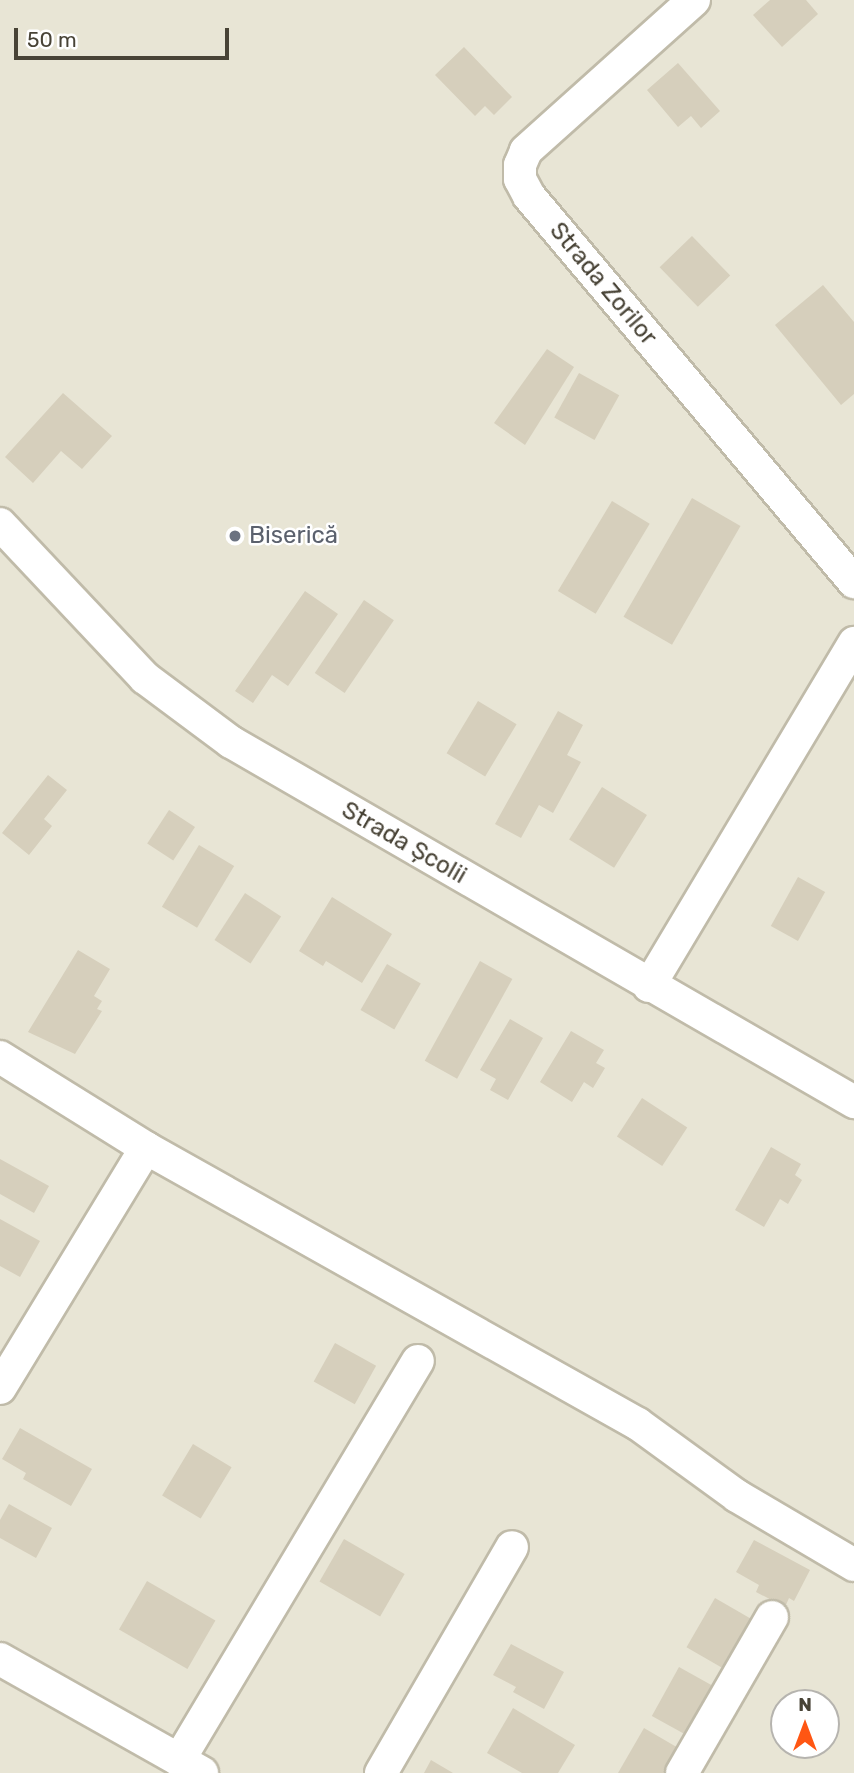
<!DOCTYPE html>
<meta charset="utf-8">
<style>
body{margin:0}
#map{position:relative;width:854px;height:1773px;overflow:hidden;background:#f4f2e7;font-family:Rubik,sans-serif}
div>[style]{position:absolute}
.residential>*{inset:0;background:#e8e5d5}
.building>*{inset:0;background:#d6cfbc;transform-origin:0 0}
.roads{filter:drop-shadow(2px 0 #c0bba9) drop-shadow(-2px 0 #c0bba9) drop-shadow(0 2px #c0bba9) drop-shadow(0 -2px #c0bba9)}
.minor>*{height:32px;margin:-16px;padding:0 16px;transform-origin:16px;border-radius:16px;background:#fff}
.dots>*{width:19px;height:19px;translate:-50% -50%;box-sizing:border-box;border:4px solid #fff;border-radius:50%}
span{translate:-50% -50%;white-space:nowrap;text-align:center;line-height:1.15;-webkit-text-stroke:5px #fff;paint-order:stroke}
.street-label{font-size:24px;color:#484336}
.worship-label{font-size:24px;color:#5b616d}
.left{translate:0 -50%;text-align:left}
.north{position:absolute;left:770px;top:1689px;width:70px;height:70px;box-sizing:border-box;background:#fff;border:2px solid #b6b4af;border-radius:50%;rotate:0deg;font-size:19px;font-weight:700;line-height:28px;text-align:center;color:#484336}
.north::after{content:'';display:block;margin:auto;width:24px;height:32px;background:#ff5613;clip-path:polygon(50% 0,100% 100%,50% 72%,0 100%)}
.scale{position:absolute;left:14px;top:28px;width:215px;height:32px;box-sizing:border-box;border:4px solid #484336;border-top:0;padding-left:9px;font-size:21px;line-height:24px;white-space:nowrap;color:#484336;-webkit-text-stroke:5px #fff;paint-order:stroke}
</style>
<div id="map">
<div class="residential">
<i style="clip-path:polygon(evenodd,0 0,854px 0,854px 1773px,0 1773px,0 0,784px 1703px,826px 1703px,826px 1745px,784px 1745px,784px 1703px)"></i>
</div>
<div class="building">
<i style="clip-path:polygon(770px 0,806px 0,818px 14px,782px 47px,753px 15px)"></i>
<i style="clip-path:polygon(464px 47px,512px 97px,494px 115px,485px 106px,475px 116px,435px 75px)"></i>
<i style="clip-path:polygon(678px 63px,720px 111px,701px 128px,691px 116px,678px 127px,647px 90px)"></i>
<i style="left:692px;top:236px;width:55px;height:45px;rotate:46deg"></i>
<i style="clip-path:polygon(823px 285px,854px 322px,854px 394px,841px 405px,775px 325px)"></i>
<i style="clip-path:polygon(547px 349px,574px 367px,525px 445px,494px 423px)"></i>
<i style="left:579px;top:373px;width:46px;height:51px;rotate:29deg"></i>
<i style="clip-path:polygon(63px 393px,112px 436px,82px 469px,61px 451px,33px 483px,5px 457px)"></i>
<i style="left:692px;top:498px;width:56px;height:137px;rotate:30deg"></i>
<i style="left:612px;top:501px;width:44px;height:105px;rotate:31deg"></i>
<i style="clip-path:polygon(305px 591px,338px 614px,288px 686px,272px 675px,253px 703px,235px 691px)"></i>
<i style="left:364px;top:600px;width:36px;height:88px;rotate:34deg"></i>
<i style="left:478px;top:701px;width:45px;height:61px;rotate:31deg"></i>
<i style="clip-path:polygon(558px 711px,583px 725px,567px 755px,581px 762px,553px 813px,539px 805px,521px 838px,495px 824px)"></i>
<i style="clip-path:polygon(48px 775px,67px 790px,44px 819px,52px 826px,29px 855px,2px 833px)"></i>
<i style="left:602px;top:787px;width:53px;height:62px;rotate:32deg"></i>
<i style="left:169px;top:810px;width:31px;height:40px;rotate:33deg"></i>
<i style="left:199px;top:845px;width:41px;height:72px;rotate:31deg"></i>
<i style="left:798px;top:877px;width:31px;height:56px;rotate:29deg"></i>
<i style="left:245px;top:893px;width:43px;height:56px;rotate:33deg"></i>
<i style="clip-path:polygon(332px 897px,392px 934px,362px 983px,326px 961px,323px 966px,299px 951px)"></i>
<i style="clip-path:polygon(78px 950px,110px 969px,94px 996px,102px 1001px,97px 1009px,102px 1011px,75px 1054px,28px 1032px)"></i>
<i style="left:480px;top:961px;width:37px;height:114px;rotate:29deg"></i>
<i style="left:387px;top:964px;width:39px;height:53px;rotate:30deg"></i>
<i style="clip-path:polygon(510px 1019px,543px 1038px,508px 1100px,490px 1090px,496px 1079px,480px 1070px)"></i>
<i style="clip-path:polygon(571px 1031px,604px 1050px,596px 1063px,605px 1068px,593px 1088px,584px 1082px,572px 1102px,540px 1082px)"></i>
<i style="left:642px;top:1098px;width:54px;height:46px;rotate:33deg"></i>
<i style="clip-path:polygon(771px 1147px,801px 1164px,795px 1175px,802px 1180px,788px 1204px,780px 1199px,764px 1227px,735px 1210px)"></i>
<i style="clip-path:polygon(0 1159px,49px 1186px,34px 1213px,0 1194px)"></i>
<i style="clip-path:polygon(0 1219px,40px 1241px,20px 1277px,0 1266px)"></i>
<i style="left:335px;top:1343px;width:47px;height:44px;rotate:29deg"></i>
<i style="clip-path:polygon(20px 1428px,92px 1469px,71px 1506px,23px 1479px,26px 1473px,2px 1459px)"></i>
<i style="left:193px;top:1444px;width:45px;height:60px;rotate:31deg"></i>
<i style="clip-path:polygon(9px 1504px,52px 1528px,36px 1558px,0 1538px,0 1520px)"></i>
<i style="left:344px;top:1539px;width:70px;height:49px;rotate:30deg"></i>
<i style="clip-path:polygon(754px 1540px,810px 1570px,794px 1601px,789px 1598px,785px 1607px,756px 1592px,759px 1585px,736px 1572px)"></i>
<i style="left:147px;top:1581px;width:79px;height:56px;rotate:30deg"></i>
<i style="left:715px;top:1598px;width:43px;height:57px;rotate:30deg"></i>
<i style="clip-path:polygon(511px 1644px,564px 1672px,544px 1709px,513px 1692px,516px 1687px,493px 1675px)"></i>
<i style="left:679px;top:1667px;width:41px;height:56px;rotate:29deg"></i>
<i style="clip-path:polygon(513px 1708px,575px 1745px,558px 1773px,522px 1773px,487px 1753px)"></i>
<i style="clip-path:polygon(644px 1728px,680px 1749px,666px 1773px,618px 1773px)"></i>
<i style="clip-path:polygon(431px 1760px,453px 1773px,424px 1773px)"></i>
</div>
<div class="roads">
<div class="minor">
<i style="left:694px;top:0;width:226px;rotate:138.1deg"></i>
<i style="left:526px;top:151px;width:15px;rotate:113deg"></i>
<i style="left:520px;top:165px;width:14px;rotate:90deg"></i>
<i style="left:520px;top:179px;width:19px;rotate:62deg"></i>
<i style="left:529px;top:196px;width:505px;rotate:49.9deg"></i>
<i style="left:0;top:524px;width:212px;rotate:46.7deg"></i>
<i style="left:145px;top:678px;width:107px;rotate:36.7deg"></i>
<i style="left:231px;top:742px;width:720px;rotate:30.02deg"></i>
<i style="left:649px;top:986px;width:400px;rotate:-59.1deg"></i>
<i style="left:0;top:1057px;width:172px;rotate:31.9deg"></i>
<i style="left:146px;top:1148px;width:564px;rotate:29.29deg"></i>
<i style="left:638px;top:1424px;width:122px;rotate:36deg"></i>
<i style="left:737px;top:1496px;width:136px;rotate:30.5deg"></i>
<i style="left:0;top:1388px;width:281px;rotate:-58.7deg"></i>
<i style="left:0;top:1659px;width:232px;rotate:29.4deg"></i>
<i style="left:179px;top:1760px;width:465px;rotate:-59.1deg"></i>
<i style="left:381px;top:1773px;width:261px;rotate:-59.9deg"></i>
<i style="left:682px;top:1773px;width:180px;rotate:-60deg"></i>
</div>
</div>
<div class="dots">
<i style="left:235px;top:536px;background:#6b7280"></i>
</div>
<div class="street-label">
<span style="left:603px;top:284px;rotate:50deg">Strada Zorilor</span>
<span style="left:404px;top:843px;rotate:30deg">Strada Școlii</span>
</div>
<div class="worship-label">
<span class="left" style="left:249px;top:536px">Biserică</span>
</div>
<div class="north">N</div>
<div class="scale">50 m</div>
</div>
